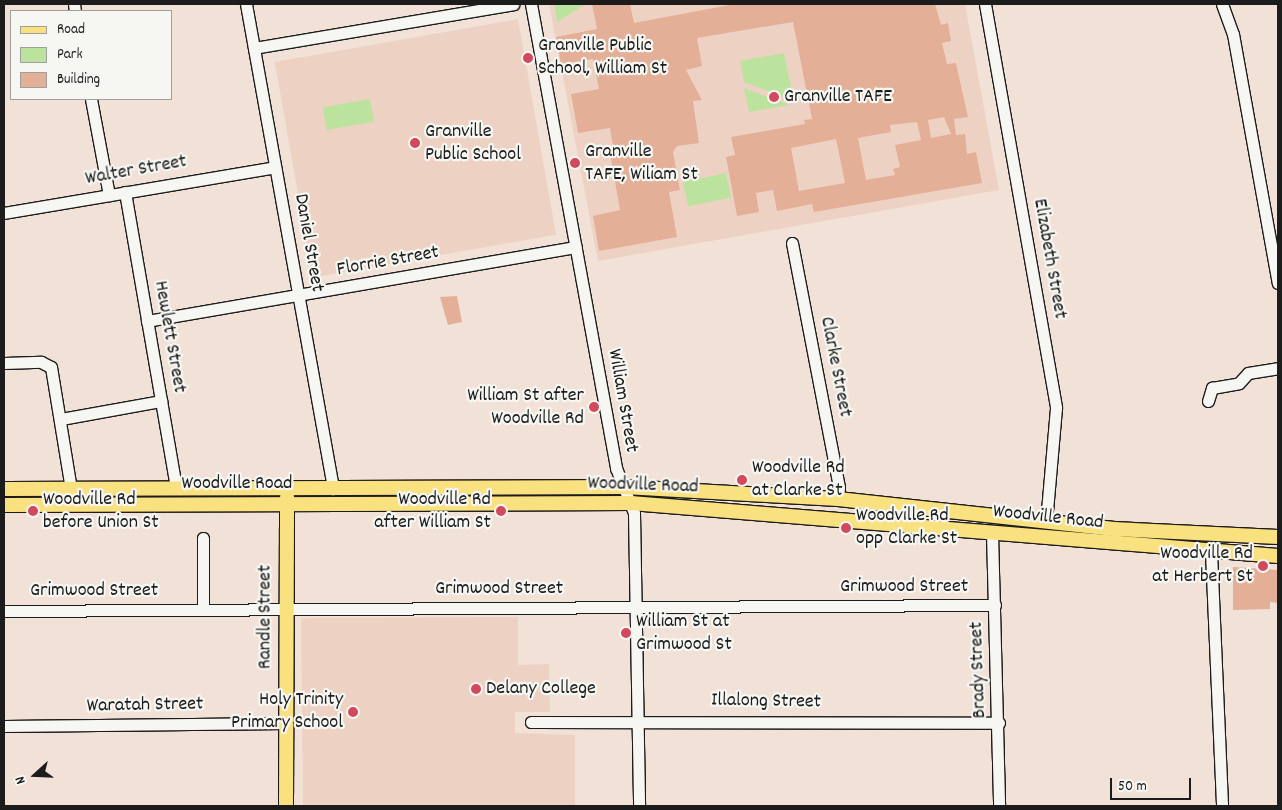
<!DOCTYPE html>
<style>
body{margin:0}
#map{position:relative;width:1282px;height:810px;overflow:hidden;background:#f1e1d7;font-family:Dekko,sans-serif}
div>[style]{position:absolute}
.built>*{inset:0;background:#edd2c4;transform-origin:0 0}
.green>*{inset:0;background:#bbe39e;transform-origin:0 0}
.building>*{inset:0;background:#e4af97}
.roads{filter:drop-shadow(1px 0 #1c1c1c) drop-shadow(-1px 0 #1c1c1c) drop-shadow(0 1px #1c1c1c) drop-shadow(0 -1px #1c1c1c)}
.minor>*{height:11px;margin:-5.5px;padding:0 5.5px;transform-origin:5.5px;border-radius:5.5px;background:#f6f6f2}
.major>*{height:14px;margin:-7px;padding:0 7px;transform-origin:7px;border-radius:7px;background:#fae180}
.dots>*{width:14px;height:14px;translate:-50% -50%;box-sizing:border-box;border:2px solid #f6f6f2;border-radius:50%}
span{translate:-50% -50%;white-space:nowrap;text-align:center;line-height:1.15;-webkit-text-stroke:4.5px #f6f6f2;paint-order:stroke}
.poi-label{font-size:20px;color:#1c1c1c}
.left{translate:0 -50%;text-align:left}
.right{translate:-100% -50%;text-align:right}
.street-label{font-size:20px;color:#1c1c1c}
.frame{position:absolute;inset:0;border:5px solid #1c1c1c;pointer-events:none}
.legend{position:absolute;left:10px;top:10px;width:162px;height:90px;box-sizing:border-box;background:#f6f6f2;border:1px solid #9f9f9c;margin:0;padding:6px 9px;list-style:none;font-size:15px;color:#1c1c1c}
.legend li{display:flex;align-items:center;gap:10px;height:25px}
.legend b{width:25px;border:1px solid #9f9f9c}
.north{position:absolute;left:10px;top:750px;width:50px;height:50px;-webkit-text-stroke:4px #f6f6f2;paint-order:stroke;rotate:250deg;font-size:14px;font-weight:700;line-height:20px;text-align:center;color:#1c1c1c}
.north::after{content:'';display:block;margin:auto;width:18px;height:22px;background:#1c1c1c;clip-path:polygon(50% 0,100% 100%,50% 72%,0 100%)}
.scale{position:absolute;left:1110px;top:778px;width:81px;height:22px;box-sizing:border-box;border:2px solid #1c1c1c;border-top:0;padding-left:6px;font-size:15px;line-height:18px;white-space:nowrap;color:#1c1c1c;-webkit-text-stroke:4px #f6f6f2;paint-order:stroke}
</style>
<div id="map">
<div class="built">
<i style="clip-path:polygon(549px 4px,965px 4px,999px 190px,598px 261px)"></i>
<i style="left:518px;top:19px;width:219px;height:247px;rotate:80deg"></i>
<i style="clip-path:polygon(518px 617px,518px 665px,549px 664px,550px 712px,515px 712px,515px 733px,575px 735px,575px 806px,303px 806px,301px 618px)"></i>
</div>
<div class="green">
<i style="clip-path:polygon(554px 4px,584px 4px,584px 5px,557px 22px)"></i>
<i style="clip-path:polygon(784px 53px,794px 101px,744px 82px,740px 61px)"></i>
<i style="clip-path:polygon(744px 88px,790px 105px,749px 112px)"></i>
<i style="left:370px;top:99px;width:23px;height:48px;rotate:80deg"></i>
<i style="left:726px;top:173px;width:25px;height:44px;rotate:78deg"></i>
</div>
<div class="building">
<i style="clip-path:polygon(evenodd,592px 4px,630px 4px,634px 23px,735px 4px,935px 4px,941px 25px,948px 23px,951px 41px,942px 43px,947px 64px,956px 63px,968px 117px,954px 119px,956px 135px,965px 134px,967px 154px,976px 152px,982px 183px,814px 212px,812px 204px,777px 211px,773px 190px,756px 193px,759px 212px,737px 216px,726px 157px,735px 155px,731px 137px,805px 124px,804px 120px,812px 119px,793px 22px,697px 38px,702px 66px,686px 70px,702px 100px,693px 101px,699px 143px,677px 146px,673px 152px,680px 190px,669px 192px,677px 237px,599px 251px,593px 216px,620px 210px,609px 147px,613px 146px,610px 128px,578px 133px,571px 94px,599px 89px,593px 59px,561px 64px,556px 37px,597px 29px,592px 4px,944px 117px,951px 134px,931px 138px,928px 120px,944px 117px,592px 4px,917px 122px,921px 140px,895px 145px,900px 167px,893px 169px,895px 175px,866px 180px,858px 138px,891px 132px,890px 125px,917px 122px,592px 4px,836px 139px,845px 183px,799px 191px,791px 148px,836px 139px)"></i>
<i style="clip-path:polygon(457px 296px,462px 322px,448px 325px,440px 297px)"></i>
<i style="clip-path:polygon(1233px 567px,1278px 570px,1278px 603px,1270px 602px,1270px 609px,1233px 610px)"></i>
</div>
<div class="roads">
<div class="minor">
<i style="left:74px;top:4px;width:7px;rotate:82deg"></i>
<i style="left:246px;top:4px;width:493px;rotate:79.8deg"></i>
<i style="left:531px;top:4px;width:472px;rotate:79.6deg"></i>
<i style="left:616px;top:468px;width:48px;rotate:68.2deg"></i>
<i style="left:634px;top:513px;width:293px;rotate:89deg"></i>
<i style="left:985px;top:4px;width:410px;rotate:80deg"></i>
<i style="left:1056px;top:408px;width:114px;rotate:95deg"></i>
<i style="left:1222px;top:4px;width:32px;rotate:70deg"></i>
<i style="left:1233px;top:34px;width:253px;rotate:79.8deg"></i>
<i style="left:254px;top:48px;width:263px;rotate:-9.6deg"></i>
<i style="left:91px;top:99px;width:98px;rotate:79.4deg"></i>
<i style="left:125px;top:192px;width:300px;rotate:80.2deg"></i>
<i style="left:4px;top:213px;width:275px;rotate:-9.6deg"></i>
<i style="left:792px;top:243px;width:248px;rotate:79.1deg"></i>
<i style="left:839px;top:487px;width:12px;rotate:95deg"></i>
<i style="left:147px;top:321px;width:435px;rotate:-9.8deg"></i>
<i style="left:4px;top:363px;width:37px;rotate:-2deg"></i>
<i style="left:41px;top:362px;width:11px;rotate:27deg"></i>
<i style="left:51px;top:367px;width:124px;rotate:80.7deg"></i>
<i style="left:1208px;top:401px;width:14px;rotate:-73deg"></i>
<i style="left:1212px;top:388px;width:27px;rotate:-10deg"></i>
<i style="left:1239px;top:383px;width:13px;rotate:-48deg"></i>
<i style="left:1248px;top:373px;width:30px;rotate:-9deg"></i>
<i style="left:61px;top:419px;width:102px;rotate:-10.2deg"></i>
<i style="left:992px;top:533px;width:273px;rotate:88.5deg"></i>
<i style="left:203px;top:538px;width:72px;rotate:90deg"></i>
<i style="left:1211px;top:552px;width:254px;rotate:87.5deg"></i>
<i style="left:4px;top:611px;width:991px;rotate:-0.35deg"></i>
<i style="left:531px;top:722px;width:468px;rotate:0.1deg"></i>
<i style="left:4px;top:726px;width:282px;rotate:-0.6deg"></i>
</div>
<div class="major">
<i style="left:4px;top:489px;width:620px;rotate:-0.18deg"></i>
<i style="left:624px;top:487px;width:214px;rotate:3.2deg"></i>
<i style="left:838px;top:499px;width:278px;rotate:6.2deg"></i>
<i style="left:1114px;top:529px;width:164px;rotate:2.8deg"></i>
<i style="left:4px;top:505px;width:627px;rotate:-0.18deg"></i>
<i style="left:631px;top:503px;width:649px;rotate:4.68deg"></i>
<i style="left:286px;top:806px;width:309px;rotate:-89.8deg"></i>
</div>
</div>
<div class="dots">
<i style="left:528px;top:58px;background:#d1495b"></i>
<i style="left:774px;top:97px;background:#d1495b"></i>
<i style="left:415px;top:143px;background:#d1495b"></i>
<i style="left:575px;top:163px;background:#d1495b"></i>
<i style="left:594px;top:407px;background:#d1495b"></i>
<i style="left:742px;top:480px;background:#d1495b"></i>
<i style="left:33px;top:511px;background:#d1495b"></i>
<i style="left:501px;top:511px;background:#d1495b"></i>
<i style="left:846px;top:528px;background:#d1495b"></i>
<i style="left:1263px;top:566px;background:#d1495b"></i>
<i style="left:626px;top:633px;background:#d1495b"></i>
<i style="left:476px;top:689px;background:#d1495b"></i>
<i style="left:353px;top:712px;background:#d1495b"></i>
</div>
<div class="poi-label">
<span class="left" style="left:538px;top:58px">Granville Public<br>School, William St</span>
<span class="left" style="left:784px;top:97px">Granville TAFE</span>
<span class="left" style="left:425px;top:144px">Granville<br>Public School</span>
<span class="left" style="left:585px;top:164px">Granville<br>TAFE, Wiliam St</span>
<span class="right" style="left:584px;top:408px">William St after<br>Woodville Rd</span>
<span class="left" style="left:752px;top:480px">Woodville Rd<br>at Clarke St</span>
<span class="left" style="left:43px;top:512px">Woodville Rd<br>before Union St</span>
<span class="right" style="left:491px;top:512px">Woodville Rd<br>after William St</span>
<span class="left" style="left:856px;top:528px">Woodville Rd<br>opp Clarke St</span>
<span class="right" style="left:1253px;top:566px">Woodville Rd<br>at Herbert St</span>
<span class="left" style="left:636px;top:634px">William St at<br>Grimwood St</span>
<span class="left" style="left:486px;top:689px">Delany College</span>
<span class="right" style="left:343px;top:712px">Holy Trinity<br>Primary School</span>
</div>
<div class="street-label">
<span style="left:136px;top:171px;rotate:-10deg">Walter Street</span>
<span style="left:308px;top:243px;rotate:80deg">Daniel Street</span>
<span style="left:1049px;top:259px;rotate:80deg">Elizabeth Street</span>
<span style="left:388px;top:262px;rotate:-10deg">Florrie Street</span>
<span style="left:169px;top:337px;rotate:80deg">Hewlett Street</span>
<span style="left:835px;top:367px;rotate:79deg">Clarke Street</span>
<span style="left:622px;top:401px;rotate:80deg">William Street</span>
<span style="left:237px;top:484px">Woodville Road</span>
<span style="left:643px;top:486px;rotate:2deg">Woodville Road</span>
<span style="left:1048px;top:518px;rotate:6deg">Woodville Road</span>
<span style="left:904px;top:587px">Grimwood Street</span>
<span style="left:499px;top:589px">Grimwood Street</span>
<span style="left:94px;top:591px">Grimwood Street</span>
<span style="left:266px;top:617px;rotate:-90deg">Randle Street</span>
<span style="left:979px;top:670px;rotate:-92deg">Brady Street</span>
<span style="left:766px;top:702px;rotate:1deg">Illalong Street</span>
<span style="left:145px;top:706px;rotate:-1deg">Waratah Street</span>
</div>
<div class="frame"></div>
<ul class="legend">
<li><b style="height:6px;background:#fae180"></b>Road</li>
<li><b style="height:14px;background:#bbe39e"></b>Park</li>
<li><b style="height:14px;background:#e4af97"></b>Building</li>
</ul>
<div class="north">N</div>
<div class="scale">50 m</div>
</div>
